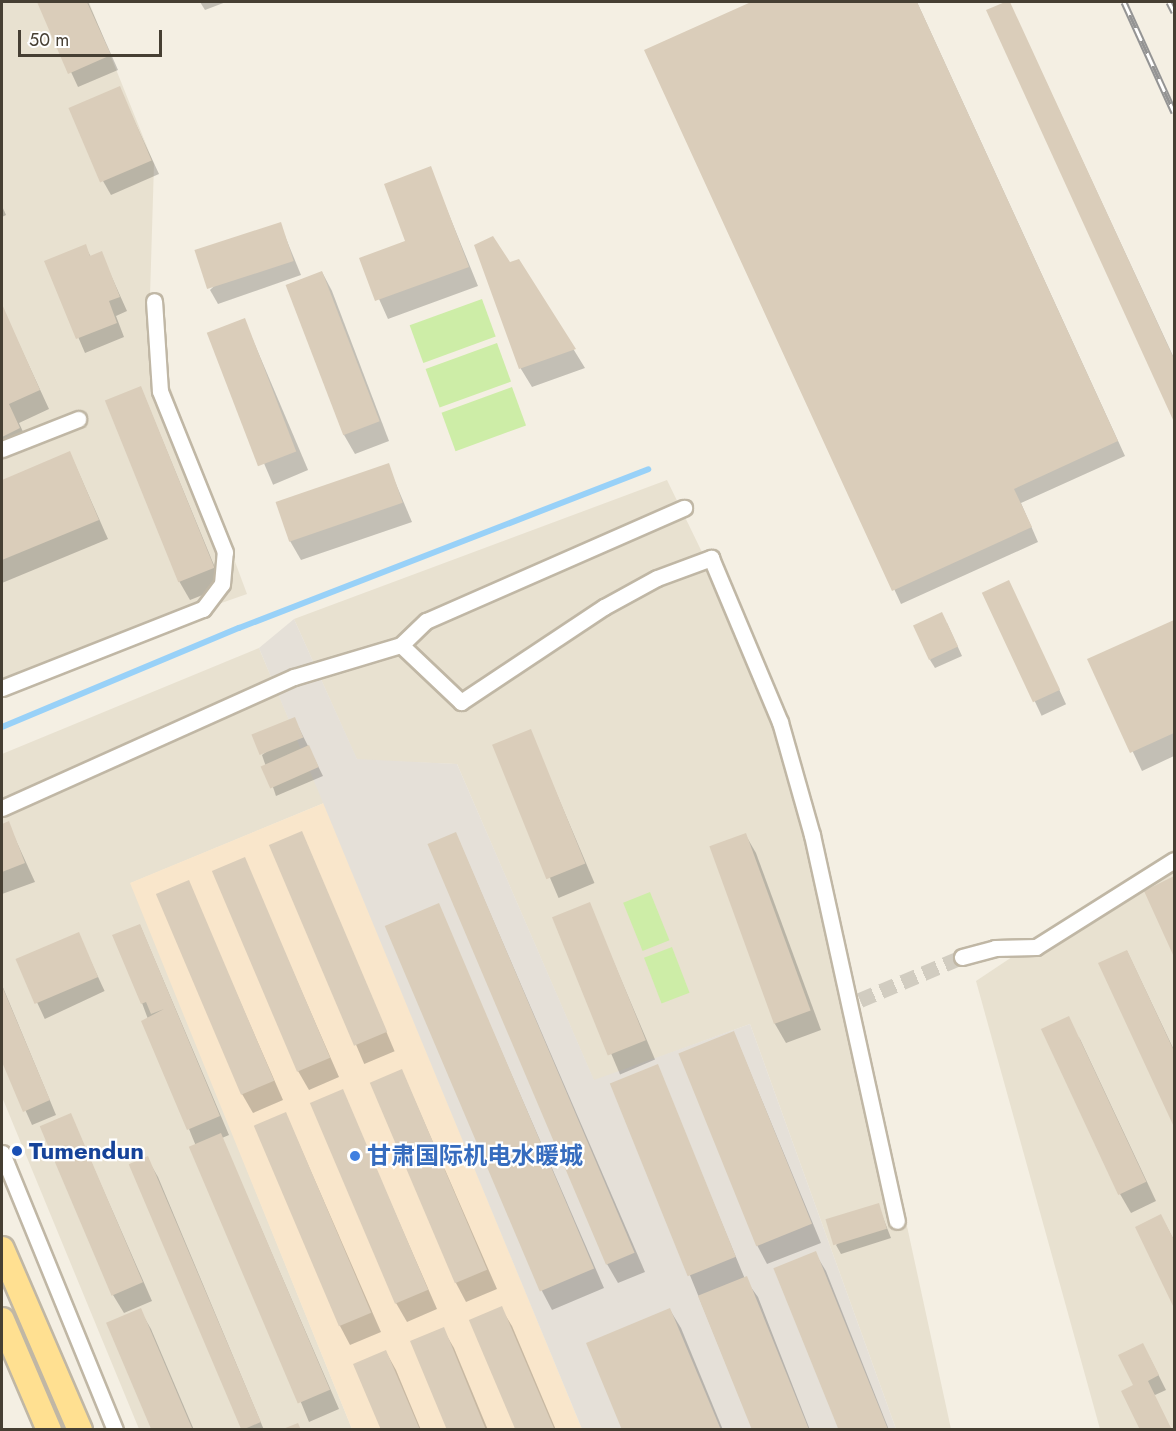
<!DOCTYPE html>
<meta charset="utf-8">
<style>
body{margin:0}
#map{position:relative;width:1176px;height:1431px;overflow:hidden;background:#f4efe3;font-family:Jost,"Noto Sans SC",sans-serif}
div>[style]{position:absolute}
.residential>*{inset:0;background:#e8e1d0}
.commercial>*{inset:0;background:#f9e6cb}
.industrial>*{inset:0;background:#e5e0d8}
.green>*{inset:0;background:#cdeda7;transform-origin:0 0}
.shadow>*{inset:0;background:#0003;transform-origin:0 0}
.stream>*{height:6px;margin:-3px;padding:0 3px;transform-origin:3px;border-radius:3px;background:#98d1f8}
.building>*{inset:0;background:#dacdba;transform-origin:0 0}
.minor-tunnel>*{height:15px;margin-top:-7.5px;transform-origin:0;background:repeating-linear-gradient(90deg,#d1ccc0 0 15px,transparent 0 23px)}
.roads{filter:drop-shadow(2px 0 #c0b7a5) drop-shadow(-2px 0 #c0b7a5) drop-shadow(0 2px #c0b7a5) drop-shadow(0 -2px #c0b7a5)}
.minor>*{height:15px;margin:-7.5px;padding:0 7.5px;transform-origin:7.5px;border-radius:7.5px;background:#fff}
.primary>*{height:24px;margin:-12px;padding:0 12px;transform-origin:12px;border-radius:12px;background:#ffe091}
.rail>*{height:7px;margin-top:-3.5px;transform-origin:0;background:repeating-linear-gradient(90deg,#fff 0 14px,#949494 0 28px);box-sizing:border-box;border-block:2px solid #949494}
.dots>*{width:16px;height:16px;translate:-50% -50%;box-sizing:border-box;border:3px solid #fff;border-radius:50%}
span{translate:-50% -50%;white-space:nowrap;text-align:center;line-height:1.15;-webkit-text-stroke:4.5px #fff;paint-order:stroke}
.transit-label{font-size:24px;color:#164399;font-weight:700}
.left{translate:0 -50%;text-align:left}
.shop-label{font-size:24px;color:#366cbe;font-weight:700}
.frame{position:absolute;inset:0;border:3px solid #463f33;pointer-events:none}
.scale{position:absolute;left:18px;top:30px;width:144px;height:27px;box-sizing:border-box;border:3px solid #463f33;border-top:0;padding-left:8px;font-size:18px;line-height:21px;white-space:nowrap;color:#463f33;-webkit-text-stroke:4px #fff;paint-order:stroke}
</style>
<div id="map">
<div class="residential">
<i style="clip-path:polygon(2px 2px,89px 2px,154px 164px,149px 330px,247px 594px,2px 680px)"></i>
<i style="clip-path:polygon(667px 480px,766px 684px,892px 1157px,951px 1429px,896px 1429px,750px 1024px,594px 1081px,457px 764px,357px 760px,294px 619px)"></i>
<i style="clip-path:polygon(259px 648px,324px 803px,131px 883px,352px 1429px,139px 1429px,2px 1097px,2px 754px)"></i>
<i style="clip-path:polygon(1174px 849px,1174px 1429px,1100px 1429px,976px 981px)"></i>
</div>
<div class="commercial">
<i style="clip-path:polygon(324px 803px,582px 1429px,352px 1429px,130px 883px)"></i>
</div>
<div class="industrial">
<i style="clip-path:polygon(294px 619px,357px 759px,457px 764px,594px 1080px,750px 1024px,896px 1429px,582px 1429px,259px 648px)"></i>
</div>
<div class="green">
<i style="left:482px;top:299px;width:40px;height:77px;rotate:70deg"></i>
<i style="left:497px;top:343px;width:41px;height:76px;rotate:70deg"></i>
<i style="left:512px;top:387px;width:41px;height:75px;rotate:70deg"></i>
<i style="left:650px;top:892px;width:52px;height:29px;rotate:68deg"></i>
<i style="left:672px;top:947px;width:49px;height:30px;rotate:69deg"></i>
</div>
<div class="shadow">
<i style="clip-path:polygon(88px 2px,118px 70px,78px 87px,39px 3px)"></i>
<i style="clip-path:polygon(200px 2px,226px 2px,205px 10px)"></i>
<i style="clip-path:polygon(754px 2px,917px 2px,1125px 456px,1021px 503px,1038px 542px,901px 604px,646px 51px)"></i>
<i style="clip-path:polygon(1009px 2px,1174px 358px,1174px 419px,988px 11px)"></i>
<i style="clip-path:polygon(119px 88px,159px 174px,111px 195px,103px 181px)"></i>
<i style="clip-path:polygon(430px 168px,478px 286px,388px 319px,361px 259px,407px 242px)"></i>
<i style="clip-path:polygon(2px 206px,6px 215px,2px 217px)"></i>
<i style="clip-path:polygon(280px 224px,301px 275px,218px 304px,210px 290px)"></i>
<i style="clip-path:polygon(85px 246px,91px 257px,101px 253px,127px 311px,116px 316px,124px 337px,85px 353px,46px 262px)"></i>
<i style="clip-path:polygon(476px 246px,509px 264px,519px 261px,585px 368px,532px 387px,521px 369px)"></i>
<i style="clip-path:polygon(322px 272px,332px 291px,389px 441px,355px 454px,344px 435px,287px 285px)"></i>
<i style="clip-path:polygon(2px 307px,49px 409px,19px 423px,30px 447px,2px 460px)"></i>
<i style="left:244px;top:319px;width:164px;height:38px;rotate:67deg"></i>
<i style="clip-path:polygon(141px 388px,223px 587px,190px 600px,179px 581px)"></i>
<i style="clip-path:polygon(70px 453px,108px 539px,2px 583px,2px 481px)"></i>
<i style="clip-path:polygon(388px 465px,412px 522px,301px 560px,290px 541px)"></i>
<i style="left:1009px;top:582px;width:135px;height:27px;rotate:65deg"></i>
<i style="clip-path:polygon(1174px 621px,1174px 756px,1142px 771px,1089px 660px)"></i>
<i style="clip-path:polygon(947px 623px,962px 656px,935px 668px,930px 660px)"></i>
<i style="clip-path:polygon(299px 728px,323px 776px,276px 796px,262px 755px)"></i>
<i style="left:530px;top:731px;width:165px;height:39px;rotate:67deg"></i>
<i style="clip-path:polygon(8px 823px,35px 882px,2px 894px,2px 825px)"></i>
<i style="left:302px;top:833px;width:237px;height:33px;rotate:67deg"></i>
<i style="clip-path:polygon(456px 834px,645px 1272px,618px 1283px,607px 1264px)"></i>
<i style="clip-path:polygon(745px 834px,756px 853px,821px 1030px,786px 1043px,775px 1024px)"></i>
<i style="clip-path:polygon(244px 859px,339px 1077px,309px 1090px,298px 1071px)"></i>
<i style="clip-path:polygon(1174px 878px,1174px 954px,1146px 891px)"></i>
<i style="clip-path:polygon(188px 882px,283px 1100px,253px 1113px,242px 1094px)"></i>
<i style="left:589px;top:904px;width:169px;height:38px;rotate:67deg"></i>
<i style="clip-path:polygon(438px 905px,604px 1288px,552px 1310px,542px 1291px)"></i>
<i style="clip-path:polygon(140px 925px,229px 1135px,222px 1138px,339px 1409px,309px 1422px,189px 1129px,142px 1003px)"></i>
<i style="left:78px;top:934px;width:63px;height:66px;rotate:65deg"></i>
<i style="clip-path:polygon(1127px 951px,1174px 1050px,1174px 1124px,1100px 964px)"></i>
<i style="clip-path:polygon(2px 985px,56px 1115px,32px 1125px,2px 1058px)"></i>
<i style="clip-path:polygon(734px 1033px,821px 1243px,767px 1264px,757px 1245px)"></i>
<i style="clip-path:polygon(1079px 1037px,1156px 1201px,1131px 1213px,1120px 1194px)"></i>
<i style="clip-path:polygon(657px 1066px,745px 1279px,758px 1297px,810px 1430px,753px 1430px,612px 1084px)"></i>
<i style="clip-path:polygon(402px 1071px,497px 1289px,466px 1302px,456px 1283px)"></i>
<i style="clip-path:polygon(342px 1091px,437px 1309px,407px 1322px,396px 1303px)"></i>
<i style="clip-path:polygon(70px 1114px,152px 1301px,124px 1313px,113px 1295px)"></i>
<i style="clip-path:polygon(286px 1114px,381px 1332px,350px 1345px,340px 1326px)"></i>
<i style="clip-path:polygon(147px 1158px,158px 1177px,264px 1430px,243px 1430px,131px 1165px)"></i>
<i style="clip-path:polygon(878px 1205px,891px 1238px,841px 1254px,836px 1245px)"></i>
<i style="clip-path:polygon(1161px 1216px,1174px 1240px,1174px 1304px,1137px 1228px)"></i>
<i style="clip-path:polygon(815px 1253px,826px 1271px,889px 1430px,839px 1430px)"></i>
<i style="clip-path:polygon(501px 1308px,512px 1326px,556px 1430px,517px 1430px)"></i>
<i style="clip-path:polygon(140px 1310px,151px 1329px,194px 1430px,153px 1430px)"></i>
<i style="clip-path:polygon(670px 1310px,681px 1328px,723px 1430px,623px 1430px)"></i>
<i style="clip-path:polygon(443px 1329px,454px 1348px,488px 1430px,449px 1430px)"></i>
<i style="clip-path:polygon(386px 1352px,396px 1370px,421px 1430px,383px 1430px)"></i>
<i style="clip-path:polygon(1150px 1358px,1166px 1390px,1155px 1395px,1135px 1385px)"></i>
</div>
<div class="stream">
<i style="left:2px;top:727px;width:257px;rotate:-22.7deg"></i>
<i style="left:239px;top:628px;width:439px;rotate:-21.2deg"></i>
</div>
<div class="building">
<i style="clip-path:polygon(37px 2px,87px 2px,111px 55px,68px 74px)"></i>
<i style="clip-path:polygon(751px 2px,917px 2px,1118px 441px,1014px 489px,1032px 527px,892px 591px,644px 50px)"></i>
<i style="clip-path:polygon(1005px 2px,1010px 2px,1174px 359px,1174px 422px,986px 10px)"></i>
<i style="left:120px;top:86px;width:81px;height:56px;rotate:67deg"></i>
<i style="clip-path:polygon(431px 166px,469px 267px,375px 301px,359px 258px,405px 241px,384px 184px)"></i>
<i style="left:281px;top:222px;width:41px;height:91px;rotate:72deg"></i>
<i style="clip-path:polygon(493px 236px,510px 262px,519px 259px,576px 349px,519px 369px,474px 245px)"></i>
<i style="clip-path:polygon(86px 244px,90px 256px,102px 251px,120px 297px,109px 301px,117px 323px,76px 339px,44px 261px)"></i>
<i style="left:322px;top:271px;width:161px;height:39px;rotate:69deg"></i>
<i style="clip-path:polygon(2px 304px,40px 390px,9px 404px,20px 428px,2px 437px)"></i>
<i style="left:245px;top:318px;width:143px;height:41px;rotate:69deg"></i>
<i style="left:141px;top:386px;width:196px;height:39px;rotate:68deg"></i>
<i style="clip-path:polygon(70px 451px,99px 520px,2px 560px,2px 480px)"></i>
<i style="left:389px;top:463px;width:42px;height:120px;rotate:71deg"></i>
<i style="left:1009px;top:580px;width:121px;height:30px;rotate:65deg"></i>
<i style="left:942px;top:612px;width:38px;height:32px;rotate:65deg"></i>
<i style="clip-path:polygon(1174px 620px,1174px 733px,1130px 753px,1087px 659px)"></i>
<i style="left:295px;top:717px;width:22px;height:47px;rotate:68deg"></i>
<i style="left:531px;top:729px;width:145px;height:42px;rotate:68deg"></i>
<i style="left:309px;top:745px;width:24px;height:53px;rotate:66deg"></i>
<i style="clip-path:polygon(9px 821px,25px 863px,2px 872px,2px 824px)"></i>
<i style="left:302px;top:831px;width:218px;height:36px;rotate:67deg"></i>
<i style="left:456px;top:832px;width:457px;height:31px;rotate:67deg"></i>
<i style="left:746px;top:833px;width:189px;height:39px;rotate:70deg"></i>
<i style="left:245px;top:857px;width:218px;height:36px;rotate:67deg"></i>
<i style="clip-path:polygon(1174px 876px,1174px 957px,1144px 891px)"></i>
<i style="left:189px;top:880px;width:218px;height:36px;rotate:67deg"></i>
<i style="left:590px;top:902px;width:149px;height:41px;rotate:68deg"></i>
<i style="left:439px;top:903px;width:397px;height:59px;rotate:67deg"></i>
<i style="clip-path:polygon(140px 924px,220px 1116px,187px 1130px,141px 1021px,164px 1009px,151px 1014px,146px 1002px,141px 1004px,112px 935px)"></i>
<i style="left:79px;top:932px;width:49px;height:69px;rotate:67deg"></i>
<i style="clip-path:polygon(1127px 950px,1174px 1051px,1174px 1127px,1098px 963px)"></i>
<i style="clip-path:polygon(2px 986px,50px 1100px,23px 1112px,2px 1062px)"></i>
<i style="left:1069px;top:1016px;width:183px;height:31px;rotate:65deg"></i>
<i style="left:734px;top:1031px;width:208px;height:60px;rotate:68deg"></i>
<i style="left:658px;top:1064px;width:208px;height:52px;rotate:68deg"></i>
<i style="left:402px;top:1069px;width:218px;height:35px;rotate:67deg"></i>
<i style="left:343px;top:1089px;width:218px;height:36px;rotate:67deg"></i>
<i style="left:286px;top:1112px;width:218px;height:35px;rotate:67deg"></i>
<i style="left:71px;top:1113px;width:184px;height:34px;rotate:67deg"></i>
<i style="left:221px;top:1133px;width:279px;height:35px;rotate:67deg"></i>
<i style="left:148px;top:1156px;width:289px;height:21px;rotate:67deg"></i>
<i style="left:879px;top:1203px;width:27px;height:56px;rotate:73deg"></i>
<i style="clip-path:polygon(1161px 1214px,1174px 1240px,1174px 1308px,1135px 1227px)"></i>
<i style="left:816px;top:1251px;width:193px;height:46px;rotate:68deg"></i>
<i style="left:747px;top:1276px;width:166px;height:53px;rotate:68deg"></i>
<i style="left:502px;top:1306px;width:134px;height:36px;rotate:67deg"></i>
<i style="left:141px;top:1308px;width:132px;height:38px;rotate:67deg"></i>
<i style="clip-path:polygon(670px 1308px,721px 1430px,622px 1430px,586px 1343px)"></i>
<i style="clip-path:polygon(444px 1327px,486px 1430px,447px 1430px,410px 1341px)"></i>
<i style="clip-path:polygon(1143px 1343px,1159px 1375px,1148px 1381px,1172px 1430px,1140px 1430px,1121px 1391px,1133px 1385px,1118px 1355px)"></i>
<i style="clip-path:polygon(386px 1350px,420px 1430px,381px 1430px,353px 1364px)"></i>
<i style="clip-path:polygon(298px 1423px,301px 1430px,283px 1430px,283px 1429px)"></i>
</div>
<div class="minor-tunnel">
<i style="left:860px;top:1000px;width:111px;rotate:-22.9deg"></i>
</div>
<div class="roads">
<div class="minor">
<i style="left:2px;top:449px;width:82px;rotate:-21.5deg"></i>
<i style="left:401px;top:645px;width:35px;rotate:-44deg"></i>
<i style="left:426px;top:621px;width:282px;rotate:-23.7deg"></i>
<i style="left:2px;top:688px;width:216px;rotate:-21.5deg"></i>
<i style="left:203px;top:609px;width:31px;rotate:-53deg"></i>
<i style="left:222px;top:584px;width:32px;rotate:-85deg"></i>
<i style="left:225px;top:552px;width:174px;rotate:-112deg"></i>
<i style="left:160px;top:391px;width:90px;rotate:-93.8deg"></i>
<i style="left:2px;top:808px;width:320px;rotate:-24.2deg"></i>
<i style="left:294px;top:677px;width:112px;rotate:-16.7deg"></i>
<i style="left:401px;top:645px;width:83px;rotate:43.5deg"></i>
<i style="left:461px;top:702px;width:172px;rotate:-33.6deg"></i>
<i style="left:604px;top:607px;width:60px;rotate:-28.7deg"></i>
<i style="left:657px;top:578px;width:58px;rotate:-20.3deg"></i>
<i style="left:711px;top:558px;width:178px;rotate:67.2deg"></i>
<i style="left:780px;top:722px;width:117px;rotate:74.2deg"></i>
<i style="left:812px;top:835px;width:395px;rotate:77.6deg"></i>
<i style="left:962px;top:957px;width:34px;rotate:-15deg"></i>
<i style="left:995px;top:948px;width:41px;rotate:-1.4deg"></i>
<i style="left:1036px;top:947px;width:163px;rotate:-32.2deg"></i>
<i style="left:2px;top:1153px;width:299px;rotate:67.8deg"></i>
</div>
<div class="primary">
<i style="left:2px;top:1249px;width:197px;rotate:66.7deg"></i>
<i style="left:2px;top:1320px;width:120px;rotate:66.9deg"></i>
</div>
</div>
<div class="rail">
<i style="left:1124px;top:2px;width:121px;rotate:65.6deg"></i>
<i style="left:1169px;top:2px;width:11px;rotate:63deg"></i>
</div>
<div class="dots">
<i style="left:17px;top:1151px;background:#1a4fb4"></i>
<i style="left:355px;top:1156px;background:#3f7fe0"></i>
</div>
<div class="transit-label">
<span class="left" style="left:29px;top:1151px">Tumendun</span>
</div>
<div class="shop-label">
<span class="left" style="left:367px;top:1156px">甘肃国际机电水暖城</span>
</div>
<div class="frame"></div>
<div class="scale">50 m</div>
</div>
